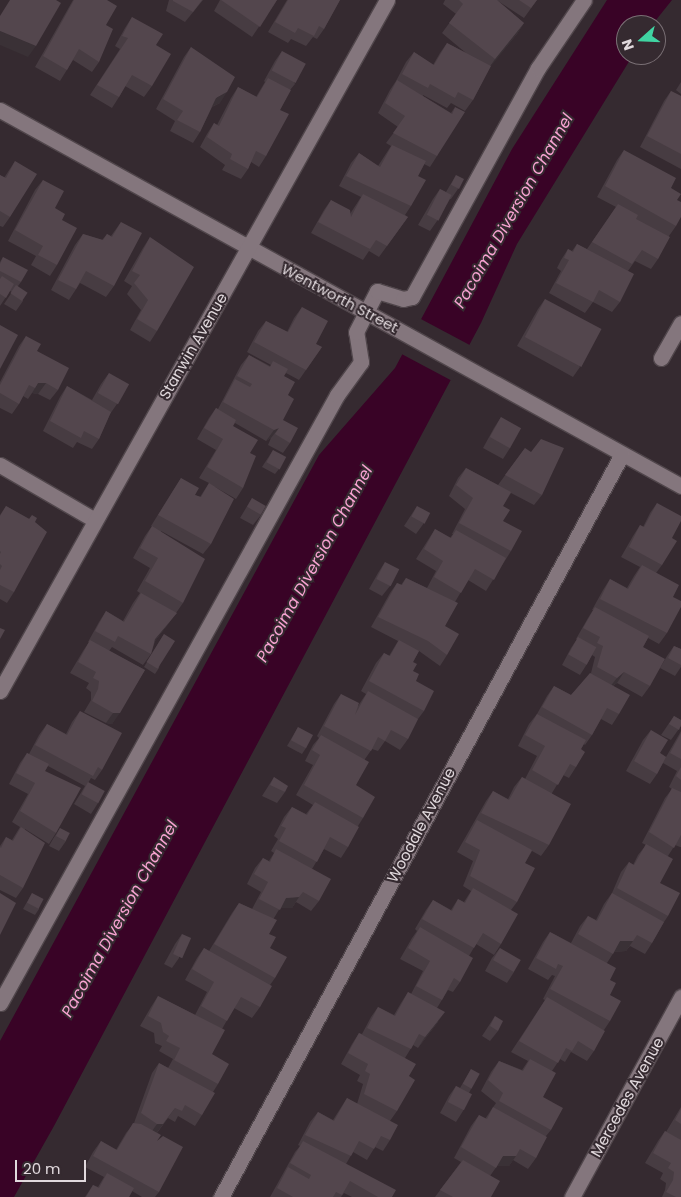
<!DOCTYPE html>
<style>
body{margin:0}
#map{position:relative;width:681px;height:1197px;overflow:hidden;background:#352a30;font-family:Poppins,sans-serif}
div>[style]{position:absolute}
.water>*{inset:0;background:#390326}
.pier>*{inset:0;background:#352a30;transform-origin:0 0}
.roads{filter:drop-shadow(1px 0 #50464b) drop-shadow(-1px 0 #50464b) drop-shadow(0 1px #50464b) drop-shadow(0 -1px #50464b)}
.minor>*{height:15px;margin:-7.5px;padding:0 7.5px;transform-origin:7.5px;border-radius:7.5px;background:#84767d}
.wall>*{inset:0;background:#473c42}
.shaded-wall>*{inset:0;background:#3a3136}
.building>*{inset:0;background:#53464d;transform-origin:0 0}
span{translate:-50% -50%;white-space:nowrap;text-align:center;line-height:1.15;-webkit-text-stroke:4px #352a30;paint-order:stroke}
.street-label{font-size:15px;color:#e1d9dd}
.water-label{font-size:16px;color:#f8a3d2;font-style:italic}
.north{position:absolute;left:616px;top:15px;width:50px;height:50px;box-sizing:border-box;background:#352a30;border:1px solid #7a7075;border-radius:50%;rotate:250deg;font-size:14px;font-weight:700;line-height:20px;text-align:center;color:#e1d9dd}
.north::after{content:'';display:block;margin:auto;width:18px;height:22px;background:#40d4a2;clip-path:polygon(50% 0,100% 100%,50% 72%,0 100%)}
.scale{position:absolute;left:15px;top:1160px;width:71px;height:22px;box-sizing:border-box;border:2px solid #e1d9dd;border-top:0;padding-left:6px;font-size:15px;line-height:18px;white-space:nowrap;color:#e1d9dd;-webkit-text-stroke:4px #352a30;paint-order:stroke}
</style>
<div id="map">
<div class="water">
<i style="clip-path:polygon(607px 0,672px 0,652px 25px,626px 25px,626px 55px,633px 55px,517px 244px,481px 323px,54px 1126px,14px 1197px,0 1197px,0 1041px,319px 455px,395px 368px,512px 149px)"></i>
</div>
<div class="pier">
<i style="left:419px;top:318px;width:59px;height:40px;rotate:28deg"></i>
</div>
<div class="roads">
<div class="minor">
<i style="left:0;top:110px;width:778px;rotate:28.9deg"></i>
<i style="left:661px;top:358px;width:40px;rotate:-60.3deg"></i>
<i style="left:0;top:465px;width:108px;rotate:30.1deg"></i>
<i style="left:0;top:691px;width:792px;rotate:-60.75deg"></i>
<i style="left:0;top:1003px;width:695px;rotate:-61deg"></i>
<i style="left:337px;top:395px;width:41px;rotate:-54deg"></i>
<i style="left:361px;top:362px;width:30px;rotate:-99deg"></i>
<i style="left:356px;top:332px;width:46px;rotate:-62.9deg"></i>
<i style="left:377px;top:291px;width:27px;rotate:17deg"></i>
<i style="left:403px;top:299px;width:9px;rotate:-13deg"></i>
<i style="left:412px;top:297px;width:261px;rotate:-61.2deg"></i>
<i style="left:538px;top:68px;width:82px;rotate:-55.9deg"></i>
<i style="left:221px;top:1197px;width:844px;rotate:-61.64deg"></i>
<i style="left:572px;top:1197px;width:228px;rotate:-61.4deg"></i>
</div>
</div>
<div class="wall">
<i style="clip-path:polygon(73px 0,107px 0,106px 25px,99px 62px,92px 72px,73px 60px,60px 81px,35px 67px)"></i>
<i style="clip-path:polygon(169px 0,203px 0,185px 22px,166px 11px)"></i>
<i style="clip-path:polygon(220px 0,277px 0,252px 37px,214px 11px)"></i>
<i style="clip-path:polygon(287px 0,340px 0,324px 29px,317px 39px,313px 37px,306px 46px,291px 39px,288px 43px,268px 32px)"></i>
<i style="clip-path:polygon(445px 0,537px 0,524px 18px,498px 1px,524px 23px,517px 34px,491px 65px,473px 100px,465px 111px,451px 103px,447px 108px,423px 95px,423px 96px,451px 113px,455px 107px,437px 156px,430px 167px,424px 164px,418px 176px,411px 206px,405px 215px,408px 217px,379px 257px,369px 251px,363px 260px,311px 233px,324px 210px,331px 200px,350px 214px,361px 197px,339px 186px,351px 163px,359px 153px,378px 166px,391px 146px,386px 143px,398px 127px,378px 113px,390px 90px,396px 81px,406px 62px,414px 52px,433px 65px,440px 53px,447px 43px,466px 53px,442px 33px,456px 14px,443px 4px)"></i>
<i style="clip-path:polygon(132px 17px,156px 45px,152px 86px,144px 97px,125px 86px,119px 97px,112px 108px,90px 95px,120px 49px,115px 46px,125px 28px)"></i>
<i style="clip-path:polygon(191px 47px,220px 103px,212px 107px,200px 132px,193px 143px,170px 131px,175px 121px,156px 109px,184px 57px)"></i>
<i style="clip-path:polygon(282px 51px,295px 84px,290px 90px,280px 110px,266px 156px,259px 167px,251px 162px,248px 169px,241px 179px,222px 170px,225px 165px,200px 147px,207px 134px,214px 123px,217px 125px,231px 98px,238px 87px,256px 97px,265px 82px,264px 81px,275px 61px)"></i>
<i style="clip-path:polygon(681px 82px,681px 94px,676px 90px)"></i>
<i style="clip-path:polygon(671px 91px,681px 96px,681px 169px,640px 147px,664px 101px)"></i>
<i style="clip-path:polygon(624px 150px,671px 188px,677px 200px,676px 226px,669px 236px,658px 259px,651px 269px,635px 261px,628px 271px,620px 302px,612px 312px,593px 302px,585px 313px,549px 293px,561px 271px,557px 268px,561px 260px,568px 249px,572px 251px,577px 244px,587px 249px,616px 207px,597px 197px,617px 160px)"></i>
<i style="clip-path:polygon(15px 161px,10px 217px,3px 227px,0 226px,0 175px,4px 178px)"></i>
<i style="clip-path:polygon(456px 175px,458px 189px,451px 199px,450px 199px,437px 221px,430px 231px,418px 225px,433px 199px,440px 189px,446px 192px)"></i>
<i style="clip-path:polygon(43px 180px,55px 208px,57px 265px,50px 276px,31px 265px,36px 256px,8px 241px,35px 190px)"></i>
<i style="clip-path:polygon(121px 222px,114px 286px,106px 297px,80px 283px,69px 300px,51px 290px,75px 245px,83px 234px,102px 240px,107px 234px,111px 236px)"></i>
<i style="clip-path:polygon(150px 237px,157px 331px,150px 342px,130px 330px,141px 310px,127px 294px,132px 286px,124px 281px,143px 248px)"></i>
<i style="clip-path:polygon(3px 257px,21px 282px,18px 286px,23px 301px,16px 311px,4px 304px,12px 292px,10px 291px,0 306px,0 262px)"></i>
<i style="clip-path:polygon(545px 299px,580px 367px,573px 377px,517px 346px,538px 309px)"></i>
<i style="clip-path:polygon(302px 307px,316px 344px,322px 347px,299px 380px,286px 373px,284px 376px,288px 395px,283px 420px,290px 443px,283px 453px,268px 445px,271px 438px,266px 441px,235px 423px,233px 426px,250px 453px,243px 488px,236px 499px,215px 487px,211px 544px,203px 554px,161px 531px,183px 603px,169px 623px,155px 641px,151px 654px,143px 665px,112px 647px,109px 651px,145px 670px,112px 724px,106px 723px,84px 712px,91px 700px,91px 692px,86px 688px,89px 683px,70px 673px,83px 651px,89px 642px,88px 642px,99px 622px,106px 611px,123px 621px,133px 603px,140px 593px,137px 591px,150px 568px,133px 558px,145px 536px,152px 526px,151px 526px,174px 489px,181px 478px,195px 495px,200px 497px,209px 483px,199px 478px,216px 450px,197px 439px,209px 418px,216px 408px,218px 409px,241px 365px,249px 355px,270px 366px,271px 365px,247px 352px,258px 331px,266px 321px,287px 332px,294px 318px)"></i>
<i style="clip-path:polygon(26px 336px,37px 351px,58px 390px,50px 400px,38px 394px,32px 393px,28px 399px,23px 396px,19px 404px,12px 414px,0 408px,0 382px,19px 346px)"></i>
<i style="clip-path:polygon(109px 373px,117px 404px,110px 414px,99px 439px,92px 449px,77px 442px,73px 448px,43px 431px,60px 397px,67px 386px,92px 400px,101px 384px)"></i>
<i style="clip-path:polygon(501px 417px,510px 448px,503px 459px,483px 448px,494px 428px)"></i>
<i style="clip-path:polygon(525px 448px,542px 495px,534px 505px,511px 493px,503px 506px,503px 521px,511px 551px,486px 591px,468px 580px,455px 602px,445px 626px,447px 655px,440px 666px,419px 651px,413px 662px,413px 671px,424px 711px,418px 719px,408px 739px,400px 750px,385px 741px,378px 751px,372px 749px,365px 759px,356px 785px,363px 818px,358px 826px,348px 847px,341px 858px,324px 849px,312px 869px,319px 901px,311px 911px,296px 902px,292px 908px,280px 908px,274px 918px,269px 934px,270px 948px,275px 978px,270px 985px,260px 1007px,252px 1018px,234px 1008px,222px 1029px,212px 1054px,218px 1084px,213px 1092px,202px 1115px,195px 1126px,178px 1116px,175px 1122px,168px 1118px,157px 1133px,159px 1192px,155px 1197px,142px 1197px,132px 1191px,129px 1197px,85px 1197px,93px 1185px,98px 1187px,104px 1177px,85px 1167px,93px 1152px,101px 1141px,116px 1150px,126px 1133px,134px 1123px,152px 1073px,159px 1063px,168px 1068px,173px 1059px,159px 1051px,162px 1046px,155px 1043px,154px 1033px,140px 1026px,151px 1007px,158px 996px,195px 1015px,207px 992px,185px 980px,197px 958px,204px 948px,209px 951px,232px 913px,239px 903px,252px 909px,261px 892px,247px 884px,255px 868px,263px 858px,269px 861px,274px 853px,271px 851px,278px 839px,274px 836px,284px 817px,292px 807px,306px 814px,313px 805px,296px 795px,313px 765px,305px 761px,313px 745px,319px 738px,317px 736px,334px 704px,341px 694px,358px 706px,366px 694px,361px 691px,376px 663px,384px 653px,389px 656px,398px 641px,371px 627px,390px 593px,397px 583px,401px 585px,406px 578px,427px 588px,436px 571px,416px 559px,428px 540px,435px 529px,450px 538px,453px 534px,452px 534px,465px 509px,449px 496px,458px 478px,466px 468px,498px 485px)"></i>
<i style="clip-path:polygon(273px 450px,279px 469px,275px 474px,262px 467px)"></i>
<i style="clip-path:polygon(252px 498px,261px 515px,253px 525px,240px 518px)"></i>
<i style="clip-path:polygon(657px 503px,672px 538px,662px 565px,656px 573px,673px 597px,667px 633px,659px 644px,648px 638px,643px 647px,650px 686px,642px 697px,617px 683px,613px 686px,619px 714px,612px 725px,601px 719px,592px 735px,585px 745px,584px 744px,581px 749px,576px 767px,569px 778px,563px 775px,552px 793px,549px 845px,541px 856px,532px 851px,525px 863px,517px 902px,511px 910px,501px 944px,494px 955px,476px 944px,469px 956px,460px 982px,453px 992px,448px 990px,437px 1008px,438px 1022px,418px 1048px,413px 1045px,405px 1058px,409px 1076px,397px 1111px,390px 1121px,390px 1140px,383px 1151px,375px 1147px,367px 1160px,353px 1152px,346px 1164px,392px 1197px,352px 1197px,344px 1193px,341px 1197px,270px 1197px,295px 1152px,300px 1146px,298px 1145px,310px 1122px,318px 1112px,333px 1120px,347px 1098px,357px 1104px,363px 1084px,357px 1081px,360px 1075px,341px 1064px,352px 1044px,359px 1033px,362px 1034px,371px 1017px,378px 1007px,394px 1015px,401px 1003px,408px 992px,411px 994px,423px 971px,400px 959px,412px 938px,417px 931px,415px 929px,426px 910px,433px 900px,451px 910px,458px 899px,464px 902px,471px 891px,463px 886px,473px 861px,457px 852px,486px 801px,493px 791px,508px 799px,514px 787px,522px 777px,525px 779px,537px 756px,518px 746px,529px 724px,537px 714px,547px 696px,554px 686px,571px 695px,591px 673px,595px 657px,592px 655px,587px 664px,580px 675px,562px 665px,571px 648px,577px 639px,576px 639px,588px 618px,593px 610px,592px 610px,603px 590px,610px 579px,627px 588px,634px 576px,640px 567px,621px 557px,633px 536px,640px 525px,643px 527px,650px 513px)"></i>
<i style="clip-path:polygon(6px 506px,35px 522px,14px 592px,7px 603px,0 599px,0 515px)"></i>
<i style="clip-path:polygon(417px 506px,424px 523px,416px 534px,404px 526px)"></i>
<i style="clip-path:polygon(385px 562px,390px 586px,382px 596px,369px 589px,378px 573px)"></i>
<i style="clip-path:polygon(164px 634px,159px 668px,155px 674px,144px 667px)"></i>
<i style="clip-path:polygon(674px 646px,681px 649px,681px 667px,675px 676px,660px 668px,667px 656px)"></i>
<i style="clip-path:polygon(80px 711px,102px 770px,95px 780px,91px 778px,88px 783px,98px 803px,91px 814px,74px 804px,85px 786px,48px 766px,45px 771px,56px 833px,49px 844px,25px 829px,23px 888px,16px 898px,0 890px,0 846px,6px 837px,12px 840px,20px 827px,12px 822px,28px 794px,9px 784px,20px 763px,27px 753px,29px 754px,39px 735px,47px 724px,66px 734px,72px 722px)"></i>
<i style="clip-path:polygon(674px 716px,681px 720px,681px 726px,671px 740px,661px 735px)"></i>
<i style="clip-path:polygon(298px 727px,306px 748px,302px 754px,287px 746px)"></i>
<i style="clip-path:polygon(651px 730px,660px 753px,666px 757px,681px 731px,681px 847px,680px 847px,675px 845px,668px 856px,660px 883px,668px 916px,664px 922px,652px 943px,645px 954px,630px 946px,626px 951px,614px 952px,607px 963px,610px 980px,610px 1021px,604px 1030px,594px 1051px,587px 1061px,571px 1052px,565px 1062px,560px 1059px,552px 1071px,543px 1097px,551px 1130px,546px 1136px,536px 1158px,528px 1169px,513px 1160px,509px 1166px,497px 1166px,490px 1176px,491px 1197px,435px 1197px,461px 1162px,454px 1158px,471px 1126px,479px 1115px,485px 1119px,496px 1103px,481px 1091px,491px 1072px,499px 1061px,522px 1070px,528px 1061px,511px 1052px,545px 1000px,543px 999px,555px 976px,552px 975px,548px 980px,528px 969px,543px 942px,550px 932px,571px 943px,580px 926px,588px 916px,596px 920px,604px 904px,612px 893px,621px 872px,629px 862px,633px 865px,638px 855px,646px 845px,642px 843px,665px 798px,672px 789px,669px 787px,677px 771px,663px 763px,657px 774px,650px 784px,626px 771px,643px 740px)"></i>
<i style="clip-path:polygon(274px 777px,285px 792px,277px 803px,262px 796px)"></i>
<i style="clip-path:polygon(60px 828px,66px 841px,59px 851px,49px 846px,53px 839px)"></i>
<i style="clip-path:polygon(32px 893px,39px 909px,35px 915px,23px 909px)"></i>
<i style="clip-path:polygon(182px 934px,179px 958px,172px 968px,164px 964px,175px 944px)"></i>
<i style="clip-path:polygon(500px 948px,514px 972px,507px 983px,485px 971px,492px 958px)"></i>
<i style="clip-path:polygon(495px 1016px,498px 1031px,490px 1041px,482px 1036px)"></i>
<i style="clip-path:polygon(471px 1069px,471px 1089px,469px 1093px,463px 1111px,456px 1122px,440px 1113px,449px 1096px,456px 1086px,460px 1088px)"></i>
<i style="clip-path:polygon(681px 1107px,681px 1197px,662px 1197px,665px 1190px,666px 1183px,660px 1179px,663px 1173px,645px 1163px,658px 1141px,665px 1131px,666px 1132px)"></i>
</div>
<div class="shaded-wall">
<i style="clip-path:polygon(524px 23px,517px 34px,488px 70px,495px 59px)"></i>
<i style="clip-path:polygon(0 31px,36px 46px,28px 57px,0 45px)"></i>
<i style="clip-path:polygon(227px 92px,220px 103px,209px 108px,216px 98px)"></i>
<i style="clip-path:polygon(38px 383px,46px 383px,38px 394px,32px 393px)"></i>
<i style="clip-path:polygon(279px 428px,271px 438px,266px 441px,274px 430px)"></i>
<i style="clip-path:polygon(177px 613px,169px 623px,148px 650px,155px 639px)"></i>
<i style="clip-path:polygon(624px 672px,617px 683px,609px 688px,617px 678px)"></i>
<i style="clip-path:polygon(113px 713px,120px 713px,112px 724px,106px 723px)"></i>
<i style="clip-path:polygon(299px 897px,292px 908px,279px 908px,286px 898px)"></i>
<i style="clip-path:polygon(620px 941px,633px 941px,626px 951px,613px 952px)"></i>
<i style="clip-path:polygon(445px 1012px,438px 1022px,418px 1048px,425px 1037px)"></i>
<i style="clip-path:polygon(175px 1108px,155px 1135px,150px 1134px,157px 1124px)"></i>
<i style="clip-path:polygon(503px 1156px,516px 1156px,509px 1166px,495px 1166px)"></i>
</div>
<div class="building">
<i style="clip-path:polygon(10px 0,56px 0,61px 3px,36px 46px,0 31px,0 16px)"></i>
<i style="clip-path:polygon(74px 0,107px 0,117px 6px,106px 25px,113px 29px,99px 62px,79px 49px,67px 70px,43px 56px)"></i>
<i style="clip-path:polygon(173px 0,202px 0,193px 12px,173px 1px)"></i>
<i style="clip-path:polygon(221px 0,277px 0,260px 27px)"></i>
<i style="clip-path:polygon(288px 0,340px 0,324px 29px,319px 26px,314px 36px,298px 28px,295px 33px,275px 22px)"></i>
<i style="clip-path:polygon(459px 0,497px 0,524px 23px,495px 59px,449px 23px,463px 4px)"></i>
<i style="clip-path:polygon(519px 0,537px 0,531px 8px)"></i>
<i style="clip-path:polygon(132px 17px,163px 34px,156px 45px,171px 54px,152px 86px,132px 75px,119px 97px,97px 85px,128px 38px,122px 36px)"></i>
<i style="clip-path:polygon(447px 43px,491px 66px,473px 100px,458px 92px,455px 98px,430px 84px,428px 88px,402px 74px,414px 52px,434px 65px)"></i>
<i style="clip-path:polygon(191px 47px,235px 77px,227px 92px,216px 98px,200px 132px,177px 120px,183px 111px,163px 99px)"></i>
<i style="left:282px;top:51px;width:27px;height:22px;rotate:28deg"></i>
<i style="clip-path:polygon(268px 78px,291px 90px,280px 110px,289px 114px,266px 156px,256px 151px,248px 169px,230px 159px,232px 154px,207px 137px,214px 123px,219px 126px,238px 87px,257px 97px)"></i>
<i style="clip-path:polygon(397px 80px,452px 114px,455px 107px,465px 112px,437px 156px,393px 133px,405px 116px,385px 103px)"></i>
<i style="clip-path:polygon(671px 91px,681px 96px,681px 154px,647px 136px)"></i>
<i style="clip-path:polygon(392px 145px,426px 161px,418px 176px,426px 180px,411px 206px,346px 176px,359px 153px,380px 167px)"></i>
<i style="clip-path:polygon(624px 150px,676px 178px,671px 188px,681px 194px,677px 200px,681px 202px,681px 217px,676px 226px,605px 186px)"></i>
<i style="clip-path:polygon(15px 161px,37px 174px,10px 217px,0 211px,0 175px,6px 178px)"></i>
<i style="left:456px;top:175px;width:9px;height:11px;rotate:27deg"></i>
<i style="clip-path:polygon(43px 180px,64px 191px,55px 208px,65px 214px,62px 220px,77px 228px,57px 265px,38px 255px,43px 246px,15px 230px)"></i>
<i style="left:440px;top:189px;width:13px;height:29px;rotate:27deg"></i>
<i style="clip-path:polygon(363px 194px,408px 217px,387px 246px,376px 240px,370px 249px,318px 222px,331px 200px,350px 210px,351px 217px)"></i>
<i style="clip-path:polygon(618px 204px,638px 215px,636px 219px,670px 237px,658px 259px,642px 250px,632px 264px,592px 242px)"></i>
<i style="clip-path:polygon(121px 222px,142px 233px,114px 286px,86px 271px,76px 289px,58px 280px,83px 234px,103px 240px,107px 234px,112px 237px)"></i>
<i style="clip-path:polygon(150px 237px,194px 267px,157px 331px,137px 319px,148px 300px,134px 283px,140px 275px,132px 271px)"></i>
<i style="clip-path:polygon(577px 244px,634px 274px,620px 302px,599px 290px,593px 302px,556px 283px,569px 260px,564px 258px,568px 249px,573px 252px)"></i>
<i style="clip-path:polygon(3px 257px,28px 270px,21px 282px,0 271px,0 264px)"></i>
<i style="clip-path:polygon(2px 276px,14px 284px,6px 298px,0 294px,0 279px)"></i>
<i style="left:16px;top:285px;width:14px;height:10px;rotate:34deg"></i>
<i style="left:545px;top:299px;width:64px;height:43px;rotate:28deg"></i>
<i style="clip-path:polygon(302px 307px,328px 321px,316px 344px,322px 347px,306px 370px,254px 342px,266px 321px,288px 332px)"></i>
<i style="clip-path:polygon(0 325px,18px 335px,0 369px)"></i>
<i style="clip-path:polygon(26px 336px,41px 344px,37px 351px,69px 368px,58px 390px,46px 383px,38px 383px,35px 388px,29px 385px,19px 404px,0 393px,0 385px)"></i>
<i style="clip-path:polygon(249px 355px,270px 367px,273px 361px,288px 369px,284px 376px,295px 382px,288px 395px,294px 399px,283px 420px,298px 428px,290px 443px,275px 434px,279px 428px,274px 430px,223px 402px,235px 379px,250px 387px,252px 384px,237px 376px)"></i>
<i style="left:109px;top:373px;width:23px;height:23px;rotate:29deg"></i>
<i style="clip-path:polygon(67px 386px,111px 412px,99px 439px,84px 431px,81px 438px,50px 421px)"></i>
<i style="clip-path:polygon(216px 408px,236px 420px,233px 426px,258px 440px,250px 453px,256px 456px,243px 488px,207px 467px,223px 439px,204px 428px)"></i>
<i style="left:501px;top:417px;width:23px;height:23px;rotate:29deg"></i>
<i style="clip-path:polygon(541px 439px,564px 448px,542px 495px,505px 475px,525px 448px,531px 452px)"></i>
<i style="left:273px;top:450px;width:15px;height:14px;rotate:28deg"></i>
<i style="clip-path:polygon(466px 468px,511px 492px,503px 506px,510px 510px,503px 521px,522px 531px,511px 551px,459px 523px,473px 498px,456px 485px)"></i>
<i style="clip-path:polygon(181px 478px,199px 488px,195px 495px,201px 497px,209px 483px,234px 499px,211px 544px,158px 515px)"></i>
<i style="left:252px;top:498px;width:16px;height:10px;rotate:30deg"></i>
<i style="clip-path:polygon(657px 503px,681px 516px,681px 521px,672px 538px,677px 541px,662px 565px,629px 547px,640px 525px,644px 527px)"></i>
<i style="clip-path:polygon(6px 506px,29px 519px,32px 515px,37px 518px,35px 522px,47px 532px,14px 592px,0 585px,0 570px,2px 566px,0 564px,0 554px,1px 552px,0 551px,0 516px)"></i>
<i style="left:417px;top:506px;width:15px;height:12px;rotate:28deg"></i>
<i style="clip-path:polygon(152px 526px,205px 559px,183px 603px,145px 581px,158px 558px,140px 548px)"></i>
<i style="clip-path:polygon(435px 529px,451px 538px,456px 530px,506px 558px,494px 580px,475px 569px,461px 593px,434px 577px,443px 561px,424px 549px)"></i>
<i style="left:385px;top:562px;width:16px;height:19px;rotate:27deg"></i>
<i style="clip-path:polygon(642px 565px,679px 585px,673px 597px,681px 601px,681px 607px,667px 633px,600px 599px,610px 579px,628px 589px)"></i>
<i style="clip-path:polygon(406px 578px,458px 603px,445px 626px,459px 634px,447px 655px,428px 641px,378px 617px,397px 583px,402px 585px)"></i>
<i style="clip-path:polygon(141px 593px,177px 613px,155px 639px,151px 654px,118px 636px,115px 642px,95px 631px,106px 611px,124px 622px)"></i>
<i style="clip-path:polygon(595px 607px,649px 636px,643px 647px,665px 659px,650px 686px,624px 672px,617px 678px,597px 667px,603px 646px,597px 643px,600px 637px,583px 628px)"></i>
<i style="clip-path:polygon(0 628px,5px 630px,0 639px)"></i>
<i style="left:164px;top:634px;width:13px;height:33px;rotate:32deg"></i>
<i style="left:578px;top:637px;width:21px;height:20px;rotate:29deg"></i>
<i style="clip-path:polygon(90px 640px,145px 670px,120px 713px,113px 713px,92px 701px,98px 689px,99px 681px,93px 678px,96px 672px,78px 662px)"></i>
<i style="clip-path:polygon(399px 640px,419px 651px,413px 662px,417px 664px,413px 671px,419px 674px,416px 681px,434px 691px,424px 711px,369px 681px,384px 653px,390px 656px)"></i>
<i style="clip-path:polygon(674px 646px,681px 649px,681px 665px,668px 658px)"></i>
<i style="clip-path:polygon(590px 673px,630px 695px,619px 714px,607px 708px,592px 735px,542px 707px,554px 686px,571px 695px)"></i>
<i style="clip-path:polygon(368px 691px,418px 719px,408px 739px,391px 730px,385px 741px,378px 737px,371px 751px,324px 726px,341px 694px,359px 703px,355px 715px)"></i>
<i style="clip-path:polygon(80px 711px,122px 733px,102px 770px,98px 767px,93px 776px,35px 745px,47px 724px,67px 735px)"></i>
<i style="clip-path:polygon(537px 714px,586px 740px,581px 749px,585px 752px,576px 767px,570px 764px,558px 785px,532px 770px,545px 746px,525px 735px)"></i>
<i style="clip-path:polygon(674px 716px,681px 720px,681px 725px,679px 730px,669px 724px)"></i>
<i style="left:298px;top:727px;width:17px;height:15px;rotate:28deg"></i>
<i style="clip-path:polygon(651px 730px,668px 740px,660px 753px,666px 757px,657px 774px,634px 761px)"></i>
<i style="clip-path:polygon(681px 733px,681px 759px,670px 753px)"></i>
<i style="clip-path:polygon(321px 735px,369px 762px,356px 785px,375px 797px,363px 818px,304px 785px,320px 755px,312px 750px)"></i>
<i style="clip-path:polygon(27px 753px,49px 764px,45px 771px,81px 788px,56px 833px,20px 811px,35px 783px,16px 773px)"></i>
<i style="clip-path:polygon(681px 767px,681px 780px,676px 776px)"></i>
<i style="clip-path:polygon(274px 777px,288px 786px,285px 792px,270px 785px)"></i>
<i style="clip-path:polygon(522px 777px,571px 804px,549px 845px,481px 813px,493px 791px,509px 800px)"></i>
<i style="left:88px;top:782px;width:19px;height:14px;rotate:28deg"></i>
<i style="clip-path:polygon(672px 788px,681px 792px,681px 835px,674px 848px,649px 832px)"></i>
<i style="clip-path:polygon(315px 802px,359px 827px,348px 847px,330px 837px,317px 862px,279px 841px,286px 828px,281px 826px,292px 807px,307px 815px)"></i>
<i style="clip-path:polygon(477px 820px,532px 850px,525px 863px,535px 868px,517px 902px,470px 876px,480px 850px,465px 842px)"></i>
<i style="clip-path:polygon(21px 827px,45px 843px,23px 888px,0 875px,0 847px,1px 848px,6px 837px,13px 841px)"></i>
<i style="left:60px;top:828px;width:11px;height:9px;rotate:27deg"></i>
<i style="clip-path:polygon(646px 844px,673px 859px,660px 883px,680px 893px,668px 916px,617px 888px,629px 862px,634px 865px)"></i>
<i style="clip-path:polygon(276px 849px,331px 879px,319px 901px,303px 892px,299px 897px,286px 898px,280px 910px,259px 899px,268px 882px,254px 874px,263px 858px,270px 862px)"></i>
<i style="clip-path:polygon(473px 888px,518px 914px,501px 944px,483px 933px,474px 948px,422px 919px,433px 900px,452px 911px,458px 899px,465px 903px)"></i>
<i style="clip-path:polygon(0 893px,16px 903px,0 935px)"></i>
<i style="left:32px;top:893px;width:13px;height:11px;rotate:27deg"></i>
<i style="clip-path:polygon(612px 893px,664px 922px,652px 943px,637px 935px,633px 941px,620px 941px,613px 954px,578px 934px,588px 916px,597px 921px)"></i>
<i style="clip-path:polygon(239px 903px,277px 920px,269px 934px,276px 937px,270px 948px,287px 957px,275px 978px,214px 944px)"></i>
<i style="clip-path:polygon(420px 927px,473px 958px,460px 982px,454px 978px,442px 1000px,416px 986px,430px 961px,408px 948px)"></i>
<i style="clip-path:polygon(550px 932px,616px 968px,610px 980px,616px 983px,610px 995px,621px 1001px,610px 1021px,550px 989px,563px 966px,558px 964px,556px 969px,536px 958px)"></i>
<i style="left:182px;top:934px;width:10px;height:22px;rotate:24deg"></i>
<i style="clip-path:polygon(204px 948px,272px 986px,260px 1007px,241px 997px,227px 1021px,201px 1006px,214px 982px,192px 969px)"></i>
<i style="left:500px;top:948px;width:24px;height:14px;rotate:30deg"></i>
<i style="clip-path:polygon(408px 992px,445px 1012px,425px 1037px,419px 1034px,411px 1049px,367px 1028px,378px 1007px,395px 1016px)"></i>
<i style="clip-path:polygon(158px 996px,225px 1030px,212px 1054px,229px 1064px,218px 1084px,174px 1060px,180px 1048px,166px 1041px,169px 1036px,163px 1032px,161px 1023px,148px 1016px)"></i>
<i style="clip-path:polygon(547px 997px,605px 1031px,594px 1051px,578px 1041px,572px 1051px,566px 1048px,558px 1063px,519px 1041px)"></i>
<i style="clip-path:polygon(495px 1016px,503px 1021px,498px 1031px,490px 1026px)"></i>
<i style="clip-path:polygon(359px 1033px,416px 1064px,409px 1076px,415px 1080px,397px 1111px,364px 1094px,370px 1074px,365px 1071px,368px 1064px,348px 1053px)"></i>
<i style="clip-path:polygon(530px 1059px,556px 1073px,543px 1097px,563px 1108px,551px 1130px,499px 1101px,503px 1093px,488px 1080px,499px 1061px,523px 1071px)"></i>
<i style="clip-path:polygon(159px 1063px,215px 1093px,202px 1115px,185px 1105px,182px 1111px,175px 1108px,163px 1124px,157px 1124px,141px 1113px)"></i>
<i style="left:471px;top:1069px;width:10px;height:17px;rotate:29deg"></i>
<i style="left:456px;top:1086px;width:18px;height:18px;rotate:27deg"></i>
<i style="clip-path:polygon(347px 1098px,398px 1125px,390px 1140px,381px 1136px,374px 1149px,359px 1141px,351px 1156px,305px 1135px,318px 1112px,334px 1121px)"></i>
<i style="clip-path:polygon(493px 1107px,547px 1137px,536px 1158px,520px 1149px,516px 1156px,503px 1156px,496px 1168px,461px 1147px,479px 1115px,487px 1119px)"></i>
<i style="clip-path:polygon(681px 1109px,681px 1124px,675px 1120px)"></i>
<i style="clip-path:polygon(133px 1123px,141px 1124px,161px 1135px,157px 1141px,163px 1136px,183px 1147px,159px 1192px,93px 1156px,101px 1141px,117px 1150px)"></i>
<i style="clip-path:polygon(665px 1131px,681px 1140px,681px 1197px,676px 1197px,666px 1192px,673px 1180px,674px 1172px,668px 1168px,671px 1163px,653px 1153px)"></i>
<i style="clip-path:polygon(303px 1141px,396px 1190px,392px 1197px,378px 1197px,350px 1181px,342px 1195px,336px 1192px,333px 1197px,293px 1197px,277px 1188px,288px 1167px,309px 1179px,311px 1175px,290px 1163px)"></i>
<i style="clip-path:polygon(463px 1160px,500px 1181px,491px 1197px,453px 1197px,440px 1190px)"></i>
<i style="clip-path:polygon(107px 1173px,134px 1188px,129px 1197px,86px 1197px,93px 1185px,99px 1188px)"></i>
</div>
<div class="street-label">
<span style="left:340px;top:298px;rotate:28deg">Wentworth Street</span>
<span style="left:193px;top:346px;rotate:-60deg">Stanwin Avenue</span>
<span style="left:421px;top:825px;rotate:-62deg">Woodale Avenue</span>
<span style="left:627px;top:1097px;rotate:-61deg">Mercedes Avenue</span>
</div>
<div class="water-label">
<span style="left:514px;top:211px;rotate:-60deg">Pacoima Diversion Channel</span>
<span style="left:315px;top:564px;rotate:-61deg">Pacoima Diversion Channel</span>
<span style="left:120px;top:919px;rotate:-61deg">Pacoima Diversion Channel</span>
</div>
<div class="north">N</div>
<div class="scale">20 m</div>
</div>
